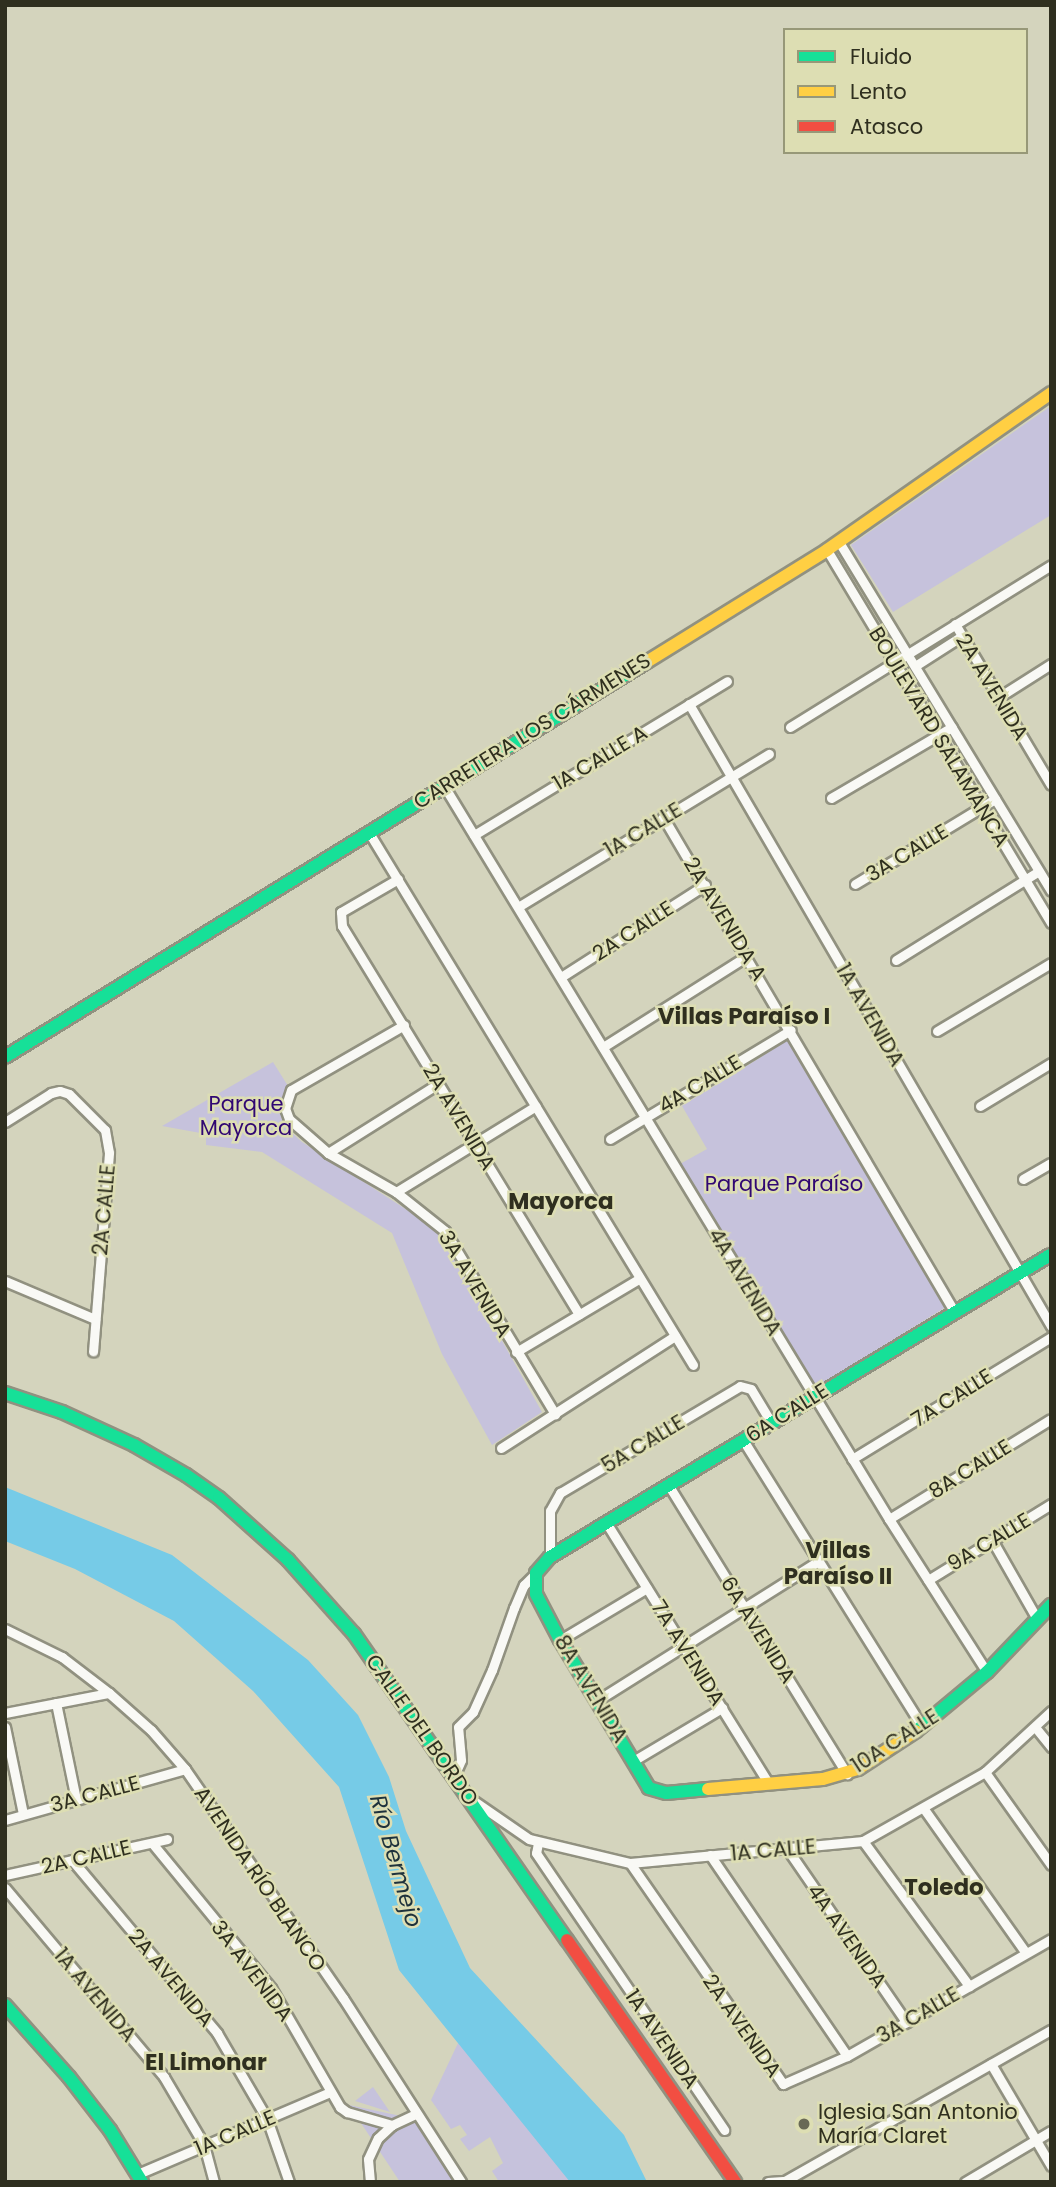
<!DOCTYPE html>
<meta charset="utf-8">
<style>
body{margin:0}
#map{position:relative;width:1056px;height:2187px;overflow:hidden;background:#d4d4bd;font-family:Poppins,sans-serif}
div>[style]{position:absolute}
.green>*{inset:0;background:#c6c2dc}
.water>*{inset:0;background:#76cbe7}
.roads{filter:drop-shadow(2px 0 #919180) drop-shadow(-2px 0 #919180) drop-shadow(0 2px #919180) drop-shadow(0 -2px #919180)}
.street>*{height:9px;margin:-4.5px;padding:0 4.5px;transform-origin:4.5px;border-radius:4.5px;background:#f9f9f5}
.fast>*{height:12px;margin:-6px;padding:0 6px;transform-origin:6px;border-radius:6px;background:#16e098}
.slow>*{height:12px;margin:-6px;padding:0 6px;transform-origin:6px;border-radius:6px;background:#ffcf43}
.jam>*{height:12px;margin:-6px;padding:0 6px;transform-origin:6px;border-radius:6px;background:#f24e42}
.dots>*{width:19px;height:19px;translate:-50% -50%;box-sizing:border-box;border:4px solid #dddeb3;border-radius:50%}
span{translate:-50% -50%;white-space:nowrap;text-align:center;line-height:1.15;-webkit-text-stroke:5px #dddeb3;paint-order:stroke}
.street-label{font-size:21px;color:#2f2f1f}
.park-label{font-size:21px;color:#300773}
.poi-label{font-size:21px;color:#2f2f1f}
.left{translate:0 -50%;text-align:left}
.neighbourhood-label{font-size:23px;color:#2f2f1f;font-weight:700}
.water-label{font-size:23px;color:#1e323c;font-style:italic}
.frame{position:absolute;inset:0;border:7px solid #2f2f1f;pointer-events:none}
.legend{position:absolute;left:783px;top:28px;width:245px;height:126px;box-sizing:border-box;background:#dddeb3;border:2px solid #979878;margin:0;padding:9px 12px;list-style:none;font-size:21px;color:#2f2f1f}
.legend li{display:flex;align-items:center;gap:14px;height:35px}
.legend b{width:35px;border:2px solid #979878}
</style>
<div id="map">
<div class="green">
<i style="clip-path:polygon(1051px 406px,1051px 515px,893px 612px,851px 545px)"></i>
<i style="clip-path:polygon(790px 1039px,946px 1307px,816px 1387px,680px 1164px,707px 1149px,682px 1106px)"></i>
<i style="clip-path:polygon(273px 1062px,288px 1086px,279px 1103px,283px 1125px,302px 1142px,441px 1232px,542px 1412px,492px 1445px,442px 1354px,392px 1233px,262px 1152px,206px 1145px,206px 1134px,162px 1126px)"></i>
<i style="clip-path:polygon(469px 2020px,604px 2182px,499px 2182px,492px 2171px,503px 2163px,490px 2137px,469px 2151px,460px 2139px,467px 2135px,460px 2125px,451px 2129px,431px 2100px)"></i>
<i style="clip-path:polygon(373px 2087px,390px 2112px,355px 2101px)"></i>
<i style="clip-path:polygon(349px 2105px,401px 2116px,415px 2110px,462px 2182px,400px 2182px)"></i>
</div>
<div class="water">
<i style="clip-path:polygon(5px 1487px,172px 1555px,308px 1660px,358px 1715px,389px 1777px,406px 1831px,470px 1968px,624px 2135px,647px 2182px,570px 2182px,399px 1970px,339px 1787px,253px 1691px,174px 1621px,75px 1569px,5px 1541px)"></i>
</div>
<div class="roads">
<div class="street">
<i style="left:839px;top:542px;width:408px;rotate:58.7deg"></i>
<i style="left:827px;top:550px;width:435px;rotate:59deg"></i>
<i style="left:955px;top:624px;width:187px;rotate:59.2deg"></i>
<i style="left:915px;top:666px;width:56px;rotate:-32.6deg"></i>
<i style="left:999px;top:697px;width:62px;rotate:-32.4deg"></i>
<i style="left:689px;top:704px;width:720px;rotate:59.8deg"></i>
<i style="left:790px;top:727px;width:307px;rotate:-31.8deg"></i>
<i style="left:444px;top:786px;width:858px;rotate:58.74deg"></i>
<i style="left:889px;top:1519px;width:182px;rotate:57.4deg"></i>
<i style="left:831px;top:798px;width:140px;rotate:-30.4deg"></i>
<i style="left:663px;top:817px;width:573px;rotate:59.5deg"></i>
<i style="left:368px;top:831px;width:625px;rotate:58.67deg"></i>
<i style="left:474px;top:835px;width:296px;rotate:-31.3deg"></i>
<i style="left:398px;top:879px;width:66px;rotate:149.9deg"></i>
<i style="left:341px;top:912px;width:14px;rotate:86deg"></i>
<i style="left:342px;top:926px;width:455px;rotate:58.6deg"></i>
<i style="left:855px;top:884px;width:164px;rotate:-31.3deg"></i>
<i style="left:518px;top:907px;width:294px;rotate:-31.4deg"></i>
<i style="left:896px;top:960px;width:168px;rotate:-31.9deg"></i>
<i style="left:561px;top:977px;width:171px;rotate:-32.6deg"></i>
<i style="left:404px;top:1025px;width:130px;rotate:150.1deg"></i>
<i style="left:291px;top:1090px;width:19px;rotate:108deg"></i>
<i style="left:285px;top:1108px;width:12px;rotate:70deg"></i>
<i style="left:289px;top:1119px;width:52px;rotate:41.1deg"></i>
<i style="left:328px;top:1153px;width:78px;rotate:29.8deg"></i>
<i style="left:396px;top:1192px;width:63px;rotate:38.5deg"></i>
<i style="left:445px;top:1231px;width:214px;rotate:59deg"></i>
<i style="left:937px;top:1031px;width:133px;rotate:-30.8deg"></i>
<i style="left:603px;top:1047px;width:170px;rotate:-32.3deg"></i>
<i style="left:980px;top:1106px;width:83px;rotate:-31.2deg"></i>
<i style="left:5px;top:1122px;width:54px;rotate:-32.2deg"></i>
<i style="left:51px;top:1093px;width:9px;rotate:-13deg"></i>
<i style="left:60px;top:1091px;width:9px;rotate:18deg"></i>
<i style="left:69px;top:1094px;width:51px;rotate:45deg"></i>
<i style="left:105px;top:1130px;width:23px;rotate:80deg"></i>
<i style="left:109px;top:1153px;width:199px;rotate:94.6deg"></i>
<i style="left:610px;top:1139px;width:211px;rotate:-31.1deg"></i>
<i style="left:328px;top:1153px;width:131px;rotate:-32.2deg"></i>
<i style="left:1023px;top:1179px;width:32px;rotate:-30deg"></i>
<i style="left:396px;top:1192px;width:164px;rotate:-31.6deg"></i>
<i style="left:5px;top:1281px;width:98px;rotate:22.9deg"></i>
<i style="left:516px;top:1352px;width:144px;rotate:-30.8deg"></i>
<i style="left:743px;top:1440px;width:338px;rotate:58deg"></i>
<i style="left:501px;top:1448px;width:207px;rotate:-32.8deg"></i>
<i style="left:852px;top:1459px;width:233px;rotate:-31.5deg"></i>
<i style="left:669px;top:1486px;width:339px;rotate:58.3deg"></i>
<i style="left:889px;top:1519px;width:190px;rotate:-31.7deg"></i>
<i style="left:607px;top:1524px;width:305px;rotate:58.1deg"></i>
<i style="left:992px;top:1540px;width:91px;rotate:60.3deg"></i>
<i style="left:550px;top:1557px;width:46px;rotate:-90deg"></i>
<i style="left:550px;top:1511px;width:21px;rotate:-61deg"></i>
<i style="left:560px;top:1493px;width:209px;rotate:-30.7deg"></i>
<i style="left:740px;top:1386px;width:11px;rotate:15deg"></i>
<i style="left:751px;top:1389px;width:39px;rotate:59deg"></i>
<i style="left:928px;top:1580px;width:145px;rotate:-31.7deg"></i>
<i style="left:5px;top:1629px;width:64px;rotate:26.2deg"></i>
<i style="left:62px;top:1657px;width:59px;rotate:37.5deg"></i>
<i style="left:109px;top:1693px;width:56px;rotate:41.4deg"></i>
<i style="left:151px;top:1730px;width:52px;rotate:48.9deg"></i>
<i style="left:185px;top:1769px;width:278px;rotate:55.4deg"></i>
<i style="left:343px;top:1998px;width:219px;rotate:57.3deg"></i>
<i style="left:560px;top:1640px;width:101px;rotate:-30.9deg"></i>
<i style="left:598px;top:1700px;width:261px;rotate:-32.2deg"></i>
<i style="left:56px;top:1703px;width:99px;rotate:78.3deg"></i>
<i style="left:5px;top:1713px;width:106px;rotate:-10.9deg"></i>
<i style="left:5px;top:1727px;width:89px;rotate:78.3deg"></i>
<i style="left:1035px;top:1727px;width:26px;rotate:51deg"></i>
<i style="left:633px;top:1761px;width:104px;rotate:-30.8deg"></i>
<i style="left:985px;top:1772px;width:114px;rotate:54.6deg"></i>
<i style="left:454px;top:1776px;width:17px;rotate:-66deg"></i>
<i style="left:461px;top:1760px;width:33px;rotate:-95deg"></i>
<i style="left:458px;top:1727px;width:21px;rotate:-45deg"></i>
<i style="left:473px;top:1712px;width:46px;rotate:-65.7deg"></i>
<i style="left:492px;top:1670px;width:66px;rotate:-70.5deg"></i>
<i style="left:514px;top:1608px;width:25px;rotate:-67deg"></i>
<i style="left:524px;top:1585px;width:17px;rotate:-45deg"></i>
<i style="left:471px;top:1799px;width:70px;rotate:34.6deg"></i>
<i style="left:529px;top:1839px;width:104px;rotate:13.4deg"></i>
<i style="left:630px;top:1863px;width:234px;rotate:-5.4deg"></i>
<i style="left:863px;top:1841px;width:140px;rotate:-29.5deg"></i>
<i style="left:985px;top:1772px;width:90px;rotate:-42.7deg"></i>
<i style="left:924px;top:1809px;width:176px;rotate:54.7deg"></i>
<i style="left:5px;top:1820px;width:187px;rotate:-15.8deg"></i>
<i style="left:863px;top:1841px;width:180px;rotate:53.8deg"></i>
<i style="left:152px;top:1843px;width:188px;rotate:50.6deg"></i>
<i style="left:271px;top:1988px;width:138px;rotate:59.9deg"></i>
<i style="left:340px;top:2107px;width:9px;rotate:36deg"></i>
<i style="left:347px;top:2112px;width:47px;rotate:16.1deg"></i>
<i style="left:538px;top:1843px;width:10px;rotate:101deg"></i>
<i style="left:536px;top:1853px;width:335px;rotate:55.8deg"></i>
<i style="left:788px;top:1850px;width:209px;rotate:55.5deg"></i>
<i style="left:710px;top:1855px;width:243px;rotate:55.7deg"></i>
<i style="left:72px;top:1860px;width:226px;rotate:50deg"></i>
<i style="left:217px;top:2033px;width:99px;rotate:59.8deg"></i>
<i style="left:267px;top:2119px;width:67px;rotate:70.8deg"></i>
<i style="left:630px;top:1863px;width:269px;rotate:55.3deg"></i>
<i style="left:783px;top:2084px;width:70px;rotate:-23.6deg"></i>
<i style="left:847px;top:2056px;width:235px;rotate:-29.8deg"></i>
<i style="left:5px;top:1875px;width:166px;rotate:-12.5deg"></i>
<i style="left:5px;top:1888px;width:247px;rotate:49.9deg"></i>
<i style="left:164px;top:2077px;width:79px;rotate:59.5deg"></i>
<i style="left:204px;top:2145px;width:38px;rotate:75deg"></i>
<i style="left:991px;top:2064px;width:118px;rotate:59.5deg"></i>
<i style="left:140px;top:2173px;width:207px;rotate:-23.1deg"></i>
<i style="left:370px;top:2182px;width:23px;rotate:-95deg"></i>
<i style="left:368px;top:2159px;width:23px;rotate:-65deg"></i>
<i style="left:378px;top:2138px;width:19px;rotate:-43deg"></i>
<i style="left:392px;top:2125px;width:26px;rotate:-25deg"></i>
<i style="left:768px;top:2182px;width:15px;rotate:-4deg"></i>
<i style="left:783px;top:2182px;width:308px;rotate:-29.6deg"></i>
<i style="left:965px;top:2182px;width:100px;rotate:-30.7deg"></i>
</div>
<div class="fast">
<i style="left:5px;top:1057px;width:752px;rotate:-31.62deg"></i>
<i style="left:5px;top:1393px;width:60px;rotate:18.4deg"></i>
<i style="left:62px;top:1412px;width:79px;rotate:24.6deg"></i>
<i style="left:134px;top:1445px;width:60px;rotate:30deg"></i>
<i style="left:186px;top:1475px;width:40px;rotate:34.9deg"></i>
<i style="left:219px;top:1498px;width:93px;rotate:41.9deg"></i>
<i style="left:288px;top:1560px;width:99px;rotate:48.3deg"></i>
<i style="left:354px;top:1634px;width:373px;rotate:55.2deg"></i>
<i style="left:916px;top:1731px;width:92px;rotate:-39.7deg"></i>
<i style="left:987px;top:1672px;width:93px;rotate:-46.3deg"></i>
<i style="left:708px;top:1789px;width:42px;rotate:174.6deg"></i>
<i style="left:666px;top:1793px;width:18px;rotate:-164deg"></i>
<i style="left:649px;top:1788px;width:173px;rotate:-121deg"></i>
<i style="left:560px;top:1640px;width:52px;rotate:-117.6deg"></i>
<i style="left:536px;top:1594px;width:21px;rotate:-90deg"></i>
<i style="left:536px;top:1573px;width:21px;rotate:-49deg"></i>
<i style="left:550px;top:1557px;width:584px;rotate:-31.13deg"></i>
<i style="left:5px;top:2005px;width:96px;rotate:48.4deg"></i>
<i style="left:69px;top:2077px;width:67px;rotate:52.3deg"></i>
<i style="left:110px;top:2130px;width:61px;rotate:58.4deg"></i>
</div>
<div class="slow">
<i style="left:645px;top:663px;width:214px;rotate:-31.8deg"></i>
<i style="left:827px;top:550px;width:274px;rotate:-35deg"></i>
<i style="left:708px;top:1789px;width:115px;rotate:-5deg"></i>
<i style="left:823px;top:1779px;width:36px;rotate:-16deg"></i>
<i style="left:858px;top:1769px;width:69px;rotate:-33.2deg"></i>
</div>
<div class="jam">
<i style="left:567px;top:1940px;width:295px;rotate:55.2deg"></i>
</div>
</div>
<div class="dots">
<i style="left:804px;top:2124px;background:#696956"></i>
</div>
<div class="street-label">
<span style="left:992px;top:687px;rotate:59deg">2A AVENIDA</span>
<span style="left:532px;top:731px;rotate:-32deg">CARRETERA LOS CÁRMENES</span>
<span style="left:939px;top:737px;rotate:59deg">BOULEVARD SALAMANCA</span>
<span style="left:600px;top:758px;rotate:-31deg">1A CALLE A</span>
<span style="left:643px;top:830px;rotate:-31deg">1A CALLE</span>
<span style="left:907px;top:853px;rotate:-31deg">3A CALLE</span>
<span style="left:725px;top:919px;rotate:59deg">2A AVENIDA A</span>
<span style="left:633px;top:931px;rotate:-33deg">2A CALLE</span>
<span style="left:870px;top:1015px;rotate:60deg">1A AVENIDA</span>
<span style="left:700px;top:1084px;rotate:-31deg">4A CALLE</span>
<span style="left:459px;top:1117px;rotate:59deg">2A AVENIDA</span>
<span style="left:104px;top:1210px;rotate:-85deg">2A CALLE</span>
<span style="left:745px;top:1282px;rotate:59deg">4A AVENIDA</span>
<span style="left:475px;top:1284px;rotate:59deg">3A AVENIDA</span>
<span style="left:952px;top:1398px;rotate:-32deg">7A CALLE</span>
<span style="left:787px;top:1413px;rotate:-32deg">6A CALLE</span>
<span style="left:643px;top:1444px;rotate:-31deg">5A CALLE</span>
<span style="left:970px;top:1469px;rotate:-32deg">8A CALLE</span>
<span style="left:989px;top:1542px;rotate:-31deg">9A CALLE</span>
<span style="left:758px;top:1630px;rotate:58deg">6A AVENIDA</span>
<span style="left:688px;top:1653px;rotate:58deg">7A AVENIDA</span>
<span style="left:591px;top:1689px;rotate:59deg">8A AVENIDA</span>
<span style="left:422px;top:1730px;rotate:55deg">CALLE DEL BORDO</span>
<span style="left:895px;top:1741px;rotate:-33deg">10A CALLE</span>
<span style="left:95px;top:1794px;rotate:-15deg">3A CALLE</span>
<span style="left:773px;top:1850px;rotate:-5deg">1A CALLE</span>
<span style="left:86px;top:1857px;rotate:-13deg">2A CALLE</span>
<span style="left:260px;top:1879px;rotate:56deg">AVENIDA RÍO BLANCO</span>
<span style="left:847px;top:1936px;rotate:55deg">4A AVENIDA</span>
<span style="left:252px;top:1971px;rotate:53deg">3A AVENIDA</span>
<span style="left:171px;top:1978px;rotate:50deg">2A AVENIDA</span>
<span style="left:95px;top:1995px;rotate:50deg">1A AVENIDA</span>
<span style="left:918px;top:2015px;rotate:-30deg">3A CALLE</span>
<span style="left:742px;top:2026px;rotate:55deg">2A AVENIDA</span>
<span style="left:662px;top:2039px;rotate:56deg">1A AVENIDA</span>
<span style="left:235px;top:2133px;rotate:-23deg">1A CALLE</span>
</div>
<div class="park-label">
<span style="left:246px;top:1116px">Parque<br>Mayorca</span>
<span style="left:784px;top:1184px">Parque Paraíso</span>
</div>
<div class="poi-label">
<span class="left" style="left:818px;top:2124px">Iglesia San Antonio<br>María Claret</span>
</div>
<div class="neighbourhood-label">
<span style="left:744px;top:1016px">Villas Paraíso I</span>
<span style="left:561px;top:1201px">Mayorca</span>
<span style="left:838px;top:1563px">Villas<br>Paraíso II</span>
<span style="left:944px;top:1887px">Toledo</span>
<span style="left:206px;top:2062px">El Limonar</span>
</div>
<div class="water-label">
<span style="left:396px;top:1861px;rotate:74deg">Río Bermejo</span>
</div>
<div class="frame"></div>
<ul class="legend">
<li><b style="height:9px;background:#16e098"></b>Fluido</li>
<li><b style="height:9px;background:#ffcf43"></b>Lento</li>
<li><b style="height:9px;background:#f24e42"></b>Atasco</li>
</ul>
</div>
